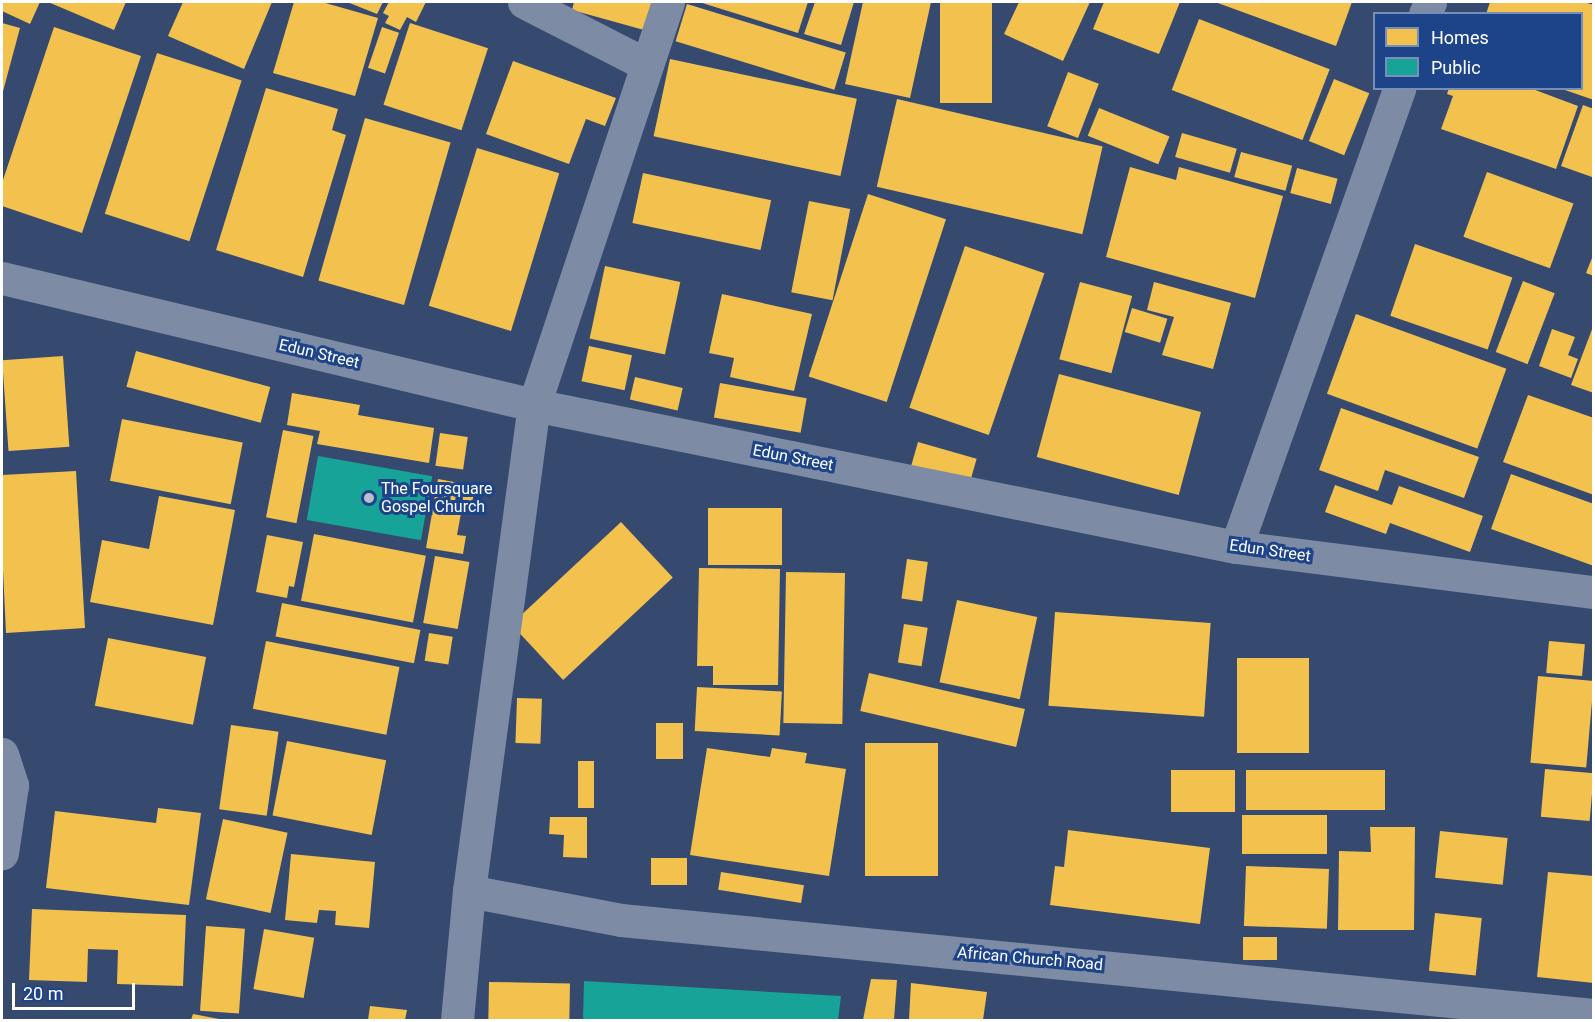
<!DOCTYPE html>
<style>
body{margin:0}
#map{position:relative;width:1595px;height:1022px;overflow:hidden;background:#364a70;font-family:Roboto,sans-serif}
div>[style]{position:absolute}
.homes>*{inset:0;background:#f2c14e;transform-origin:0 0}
.public>*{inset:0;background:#17a398;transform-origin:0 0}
.minor>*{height:33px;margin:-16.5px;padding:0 16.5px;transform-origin:16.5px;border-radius:16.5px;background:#7d8ba5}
.dots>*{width:16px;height:16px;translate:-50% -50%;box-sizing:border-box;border:3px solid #1d4388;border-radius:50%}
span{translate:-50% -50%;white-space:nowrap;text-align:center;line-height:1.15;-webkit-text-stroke:6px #1d4388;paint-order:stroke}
.street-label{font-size:16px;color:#fff}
.poi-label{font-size:16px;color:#fff}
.left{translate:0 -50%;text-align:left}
.frame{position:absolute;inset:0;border:3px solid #fff;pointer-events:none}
.legend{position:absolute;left:1373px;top:12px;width:210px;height:78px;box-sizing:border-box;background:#1d4388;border:2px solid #778eb8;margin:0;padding:8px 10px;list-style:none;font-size:18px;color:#fff}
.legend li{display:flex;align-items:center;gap:12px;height:30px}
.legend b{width:30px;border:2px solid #778eb8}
.scale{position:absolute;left:12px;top:983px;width:123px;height:27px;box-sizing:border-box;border:3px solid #fff;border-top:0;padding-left:8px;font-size:18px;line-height:21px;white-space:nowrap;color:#fff;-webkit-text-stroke:4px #1d4388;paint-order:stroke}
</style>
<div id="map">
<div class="homes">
<i style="clip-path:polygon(2px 2px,40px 2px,30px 24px,2px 11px)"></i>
<i style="clip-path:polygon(48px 2px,126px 2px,114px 30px)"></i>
<i style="clip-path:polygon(183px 2px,272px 2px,244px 69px,168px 36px)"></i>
<i style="clip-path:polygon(294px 2px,322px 2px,378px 18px,355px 96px,273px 73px)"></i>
<i style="clip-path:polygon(347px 2px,383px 2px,377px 14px)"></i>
<i style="clip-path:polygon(389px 2px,426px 2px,416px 22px,407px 17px,400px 30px,385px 23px,389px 16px,383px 13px)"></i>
<i style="clip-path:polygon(574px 2px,652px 2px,644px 30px,572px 10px)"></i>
<i style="clip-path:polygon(699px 2px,808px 2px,798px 33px)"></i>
<i style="clip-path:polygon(815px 2px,854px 2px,841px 45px,804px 34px)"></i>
<i style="clip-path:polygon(863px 2px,931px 2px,910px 98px,845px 84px)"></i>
<i style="left:940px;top:2px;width:52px;height:101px"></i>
<i style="clip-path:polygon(1019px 2px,1090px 2px,1063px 61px,1004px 34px)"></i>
<i style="clip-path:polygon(1104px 2px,1180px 2px,1159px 54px,1093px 29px)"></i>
<i style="clip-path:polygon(1215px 2px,1352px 2px,1336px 46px)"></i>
<i style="clip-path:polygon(1490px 2px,1584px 2px,1594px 5px,1594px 100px,1562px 89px,1582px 88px,1582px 14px,1486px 14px)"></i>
<i style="left:687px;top:4px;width:166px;height:39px;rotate:17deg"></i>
<i style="left:1199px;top:19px;width:140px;height:76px;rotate:21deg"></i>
<i style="clip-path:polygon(2px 23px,20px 28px,2px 95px)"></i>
<i style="left:410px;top:23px;width:82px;height:86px;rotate:18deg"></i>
<i style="clip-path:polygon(54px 27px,141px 56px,82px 233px,2px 206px,2px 183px)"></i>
<i style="left:382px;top:27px;width:18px;height:43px;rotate:19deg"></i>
<i style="left:157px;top:53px;width:89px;height:169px;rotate:18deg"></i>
<i style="left:670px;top:59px;width:191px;height:79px;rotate:12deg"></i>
<i style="clip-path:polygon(513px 61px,616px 98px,605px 126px,586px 119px,569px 164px,486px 134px)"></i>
<i style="left:1068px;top:72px;width:33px;height:58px;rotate:21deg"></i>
<i style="left:1334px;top:79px;width:38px;height:67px;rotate:22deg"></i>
<i style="clip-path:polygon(266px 88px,338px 109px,332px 130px,346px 135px,303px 277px,216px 250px)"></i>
<i style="clip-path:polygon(1449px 88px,1530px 88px,1578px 106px,1556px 169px,1441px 129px,1453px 96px,1447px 94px)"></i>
<i style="left:897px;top:99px;width:211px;height:90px;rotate:13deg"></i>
<i style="clip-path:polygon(1583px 105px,1594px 109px,1592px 177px,1561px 166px)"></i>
<i style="left:1099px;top:108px;width:76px;height:30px;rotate:22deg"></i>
<i style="left:365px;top:118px;width:89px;height:169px;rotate:16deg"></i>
<i style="left:1182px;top:133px;width:57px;height:25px;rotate:16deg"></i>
<i style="left:477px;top:148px;width:86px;height:165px;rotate:17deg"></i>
<i style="left:1241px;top:152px;width:53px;height:26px;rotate:15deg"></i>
<i style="clip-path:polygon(1130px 167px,1176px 180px,1179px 167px,1283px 196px,1255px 298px,1106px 257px)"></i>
<i style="left:1297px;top:168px;width:42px;height:26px;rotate:15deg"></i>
<i style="left:1487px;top:172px;width:92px;height:69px;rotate:20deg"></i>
<i style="left:643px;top:173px;width:131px;height:51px;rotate:12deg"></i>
<i style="left:868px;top:194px;width:82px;height:192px;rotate:18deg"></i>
<i style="left:809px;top:201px;width:42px;height:93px;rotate:11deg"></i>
<i style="left:1415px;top:244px;width:103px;height:76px;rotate:19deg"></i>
<i style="left:965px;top:246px;width:84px;height:171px;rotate:19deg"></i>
<i style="clip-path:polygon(1594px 253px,1594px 276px,1586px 273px)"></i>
<i style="left:605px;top:266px;width:77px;height:74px;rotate:12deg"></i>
<i style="left:1523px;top:281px;width:34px;height:76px;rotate:21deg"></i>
<i style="left:1080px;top:282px;width:54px;height:80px;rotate:15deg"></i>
<i style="clip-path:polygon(1154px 282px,1231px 303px,1213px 369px,1162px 355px,1174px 317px,1147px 310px)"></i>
<i style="clip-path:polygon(722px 294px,812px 314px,794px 391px,730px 377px,734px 358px,709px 353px)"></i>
<i style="left:1132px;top:308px;width:37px;height:25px;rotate:17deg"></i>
<i style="left:1356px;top:314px;width:160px;height:85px;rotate:20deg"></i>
<i style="clip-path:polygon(1594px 324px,1594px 393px,1571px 385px)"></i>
<i style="clip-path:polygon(1552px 329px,1575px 337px,1568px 355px,1578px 359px,1571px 378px,1539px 366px)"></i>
<i style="left:589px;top:346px;width:44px;height:36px;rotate:12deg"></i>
<i style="left:136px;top:351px;width:139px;height:37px;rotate:15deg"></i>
<i style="left:63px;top:356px;width:91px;height:61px;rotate:86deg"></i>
<i style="left:1059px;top:374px;width:147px;height:86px;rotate:15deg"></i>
<i style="left:635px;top:377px;width:49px;height:23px;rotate:13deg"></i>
<i style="left:720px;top:383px;width:88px;height:35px;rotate:10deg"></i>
<i style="clip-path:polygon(292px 393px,360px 405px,358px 415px,434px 428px,429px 463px,317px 444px,320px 431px,287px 425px)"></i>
<i style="clip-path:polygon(1528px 395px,1594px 418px,1594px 495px,1503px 462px)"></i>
<i style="clip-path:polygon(1341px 408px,1479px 457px,1464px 498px,1385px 470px,1378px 491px,1319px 470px)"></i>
<i style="left:122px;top:419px;width:123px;height:63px;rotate:11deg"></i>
<i style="left:283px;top:430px;width:31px;height:89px;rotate:11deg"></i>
<i style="left:440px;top:433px;width:28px;height:33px;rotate:8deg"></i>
<i style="left:918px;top:442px;width:61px;height:29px;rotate:16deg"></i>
<i style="clip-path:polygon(76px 471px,85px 628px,6px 633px,2px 550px,2px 475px)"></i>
<i style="clip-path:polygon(1511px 474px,1594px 504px,1594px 566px,1491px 529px)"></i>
<i style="clip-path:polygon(438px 479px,475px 486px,471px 509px,462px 508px,457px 535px,466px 536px,463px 554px,426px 548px)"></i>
<i style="clip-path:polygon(1335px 485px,1392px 505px,1399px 486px,1483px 516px,1470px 552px,1390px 523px,1386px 534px,1325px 512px)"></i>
<i style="clip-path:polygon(159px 496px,235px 510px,213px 625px,90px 602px,102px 540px,149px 549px)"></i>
<i style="left:708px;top:508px;width:74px;height:57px"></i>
<i style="left:621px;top:522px;width:76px;height:150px;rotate:47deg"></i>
<i style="left:314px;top:534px;width:114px;height:68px;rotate:11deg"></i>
<i style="clip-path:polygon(267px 535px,303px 542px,294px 587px,289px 586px,287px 598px,256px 592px)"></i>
<i style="left:435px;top:556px;width:35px;height:68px;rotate:10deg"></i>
<i style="left:907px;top:559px;width:21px;height:40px;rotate:8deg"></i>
<i style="clip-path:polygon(699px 568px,780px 569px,778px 685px,713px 685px,713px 666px,697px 666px)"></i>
<i style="left:786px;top:572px;width:59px;height:151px;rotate:1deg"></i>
<i style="left:957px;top:600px;width:82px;height:84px;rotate:12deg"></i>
<i style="left:282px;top:603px;width:141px;height:34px;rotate:11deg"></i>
<i style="left:1055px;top:612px;width:156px;height:94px;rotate:4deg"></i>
<i style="left:904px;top:624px;width:24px;height:39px;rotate:9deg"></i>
<i style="left:429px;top:633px;width:24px;height:28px;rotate:9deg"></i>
<i style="left:108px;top:638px;width:100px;height:69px;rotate:11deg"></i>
<i style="left:266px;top:641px;width:136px;height:69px;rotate:11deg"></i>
<i style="left:1549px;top:641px;width:36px;height:32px;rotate:5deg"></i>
<i style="left:1237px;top:658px;width:72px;height:95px"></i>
<i style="left:869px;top:673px;width:160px;height:39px;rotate:13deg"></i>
<i style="left:1538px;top:676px;width:56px;height:87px;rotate:5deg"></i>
<i style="left:697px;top:687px;width:85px;height:44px;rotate:3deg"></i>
<i style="left:517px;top:698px;width:25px;height:45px;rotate:2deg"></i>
<i style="left:683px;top:723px;width:36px;height:27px;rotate:90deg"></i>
<i style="left:231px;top:725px;width:48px;height:85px;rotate:8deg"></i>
<i style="left:287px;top:741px;width:101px;height:76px;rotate:11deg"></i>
<i style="left:865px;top:743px;width:73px;height:133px"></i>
<i style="clip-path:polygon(707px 748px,770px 757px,772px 748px,807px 753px,805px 763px,846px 769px,829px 876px,690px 855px)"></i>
<i style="left:578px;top:761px;width:16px;height:47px"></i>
<i style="left:1545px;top:769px;width:49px;height:48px;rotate:5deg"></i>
<i style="left:1171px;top:770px;width:64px;height:42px"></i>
<i style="left:1246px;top:770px;width:139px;height:40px"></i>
<i style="clip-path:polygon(158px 808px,201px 813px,189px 905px,46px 888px,55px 811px,156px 823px)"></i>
<i style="left:1242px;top:815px;width:85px;height:39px"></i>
<i style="clip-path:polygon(550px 817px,587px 817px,587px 858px,563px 857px,564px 835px,549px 834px)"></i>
<i style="left:223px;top:819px;width:66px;height:82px;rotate:12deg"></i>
<i style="clip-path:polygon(1370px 827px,1415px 827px,1414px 930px,1338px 930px,1339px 851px,1371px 852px)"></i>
<i style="clip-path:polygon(1068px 830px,1210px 848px,1200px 924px,1050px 905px,1055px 866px,1064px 867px)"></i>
<i style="left:1440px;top:831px;width:68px;height:47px;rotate:6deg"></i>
<i style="clip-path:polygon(291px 854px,375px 862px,369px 928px,335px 925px,336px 911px,319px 910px,317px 923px,285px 920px)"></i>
<i style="left:651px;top:858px;width:36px;height:27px"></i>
<i style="left:1246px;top:866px;width:83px;height:60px;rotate:2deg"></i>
<i style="left:721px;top:872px;width:84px;height:18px;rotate:9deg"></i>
<i style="clip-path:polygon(1548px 872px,1594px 876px,1594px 983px,1537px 977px)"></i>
<i style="clip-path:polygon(32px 909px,186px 915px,183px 986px,117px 984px,118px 950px,88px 949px,87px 982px,29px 980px)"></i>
<i style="left:1435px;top:913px;width:47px;height:58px;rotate:6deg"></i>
<i style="left:206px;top:926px;width:39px;height:85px;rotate:4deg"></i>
<i style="left:264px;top:929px;width:51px;height:61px;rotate:10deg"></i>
<i style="left:1243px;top:937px;width:34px;height:23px"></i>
<i style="clip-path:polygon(871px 979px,897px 980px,894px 1020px,863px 1020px)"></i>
<i style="left:489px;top:982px;width:81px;height:38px;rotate:1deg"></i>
<i style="clip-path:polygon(911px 983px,987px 992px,983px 1020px,909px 1020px)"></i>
<i style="clip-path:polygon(370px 1006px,407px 1010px,405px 1020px,368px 1020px)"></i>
<i style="clip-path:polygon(193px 1014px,219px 1019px,219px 1020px,191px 1020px)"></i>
</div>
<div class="public">
<i style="left:318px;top:456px;width:116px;height:65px;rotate:10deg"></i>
<i style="clip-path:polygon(584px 981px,841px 996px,838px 1020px,583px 1020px)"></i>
</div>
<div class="minor">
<i style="left:524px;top:2px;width:138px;rotate:27.1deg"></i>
<i style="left:1425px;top:14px;width:13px;rotate:-67deg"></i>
<i style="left:2px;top:278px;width:547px;rotate:13.43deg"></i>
<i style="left:534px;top:405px;width:716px;rotate:11.44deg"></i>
<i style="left:1236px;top:547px;width:361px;rotate:7.2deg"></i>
<i style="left:1236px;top:547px;width:487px;rotate:-70.4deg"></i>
<i style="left:2px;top:754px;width:33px;rotate:72deg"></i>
<i style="left:12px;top:785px;width:69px;rotate:98.4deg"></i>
<i style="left:469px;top:891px;width:155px;rotate:10.8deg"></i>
<i style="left:621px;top:920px;width:978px;rotate:5.58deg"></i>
<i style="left:457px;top:1020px;width:130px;rotate:-84.7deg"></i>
<i style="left:469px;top:891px;width:490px;rotate:-82.4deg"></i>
<i style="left:534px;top:405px;width:425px;rotate:-71.6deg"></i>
</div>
<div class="dots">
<i style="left:369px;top:498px;background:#b9c0cd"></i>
</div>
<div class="street-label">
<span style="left:319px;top:354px;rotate:13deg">Edun Street</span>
<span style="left:793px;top:458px;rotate:11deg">Edun Street</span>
<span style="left:1270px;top:551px;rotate:8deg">Edun Street</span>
<span style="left:1030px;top:959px;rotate:5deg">African Church Road</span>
</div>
<div class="poi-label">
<span class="left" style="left:381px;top:498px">The Foursquare<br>Gospel Church</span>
</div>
<div class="frame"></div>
<ul class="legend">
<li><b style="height:16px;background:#f2c14e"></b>Homes</li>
<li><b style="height:16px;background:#17a398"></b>Public</li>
</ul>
<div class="scale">20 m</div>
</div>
